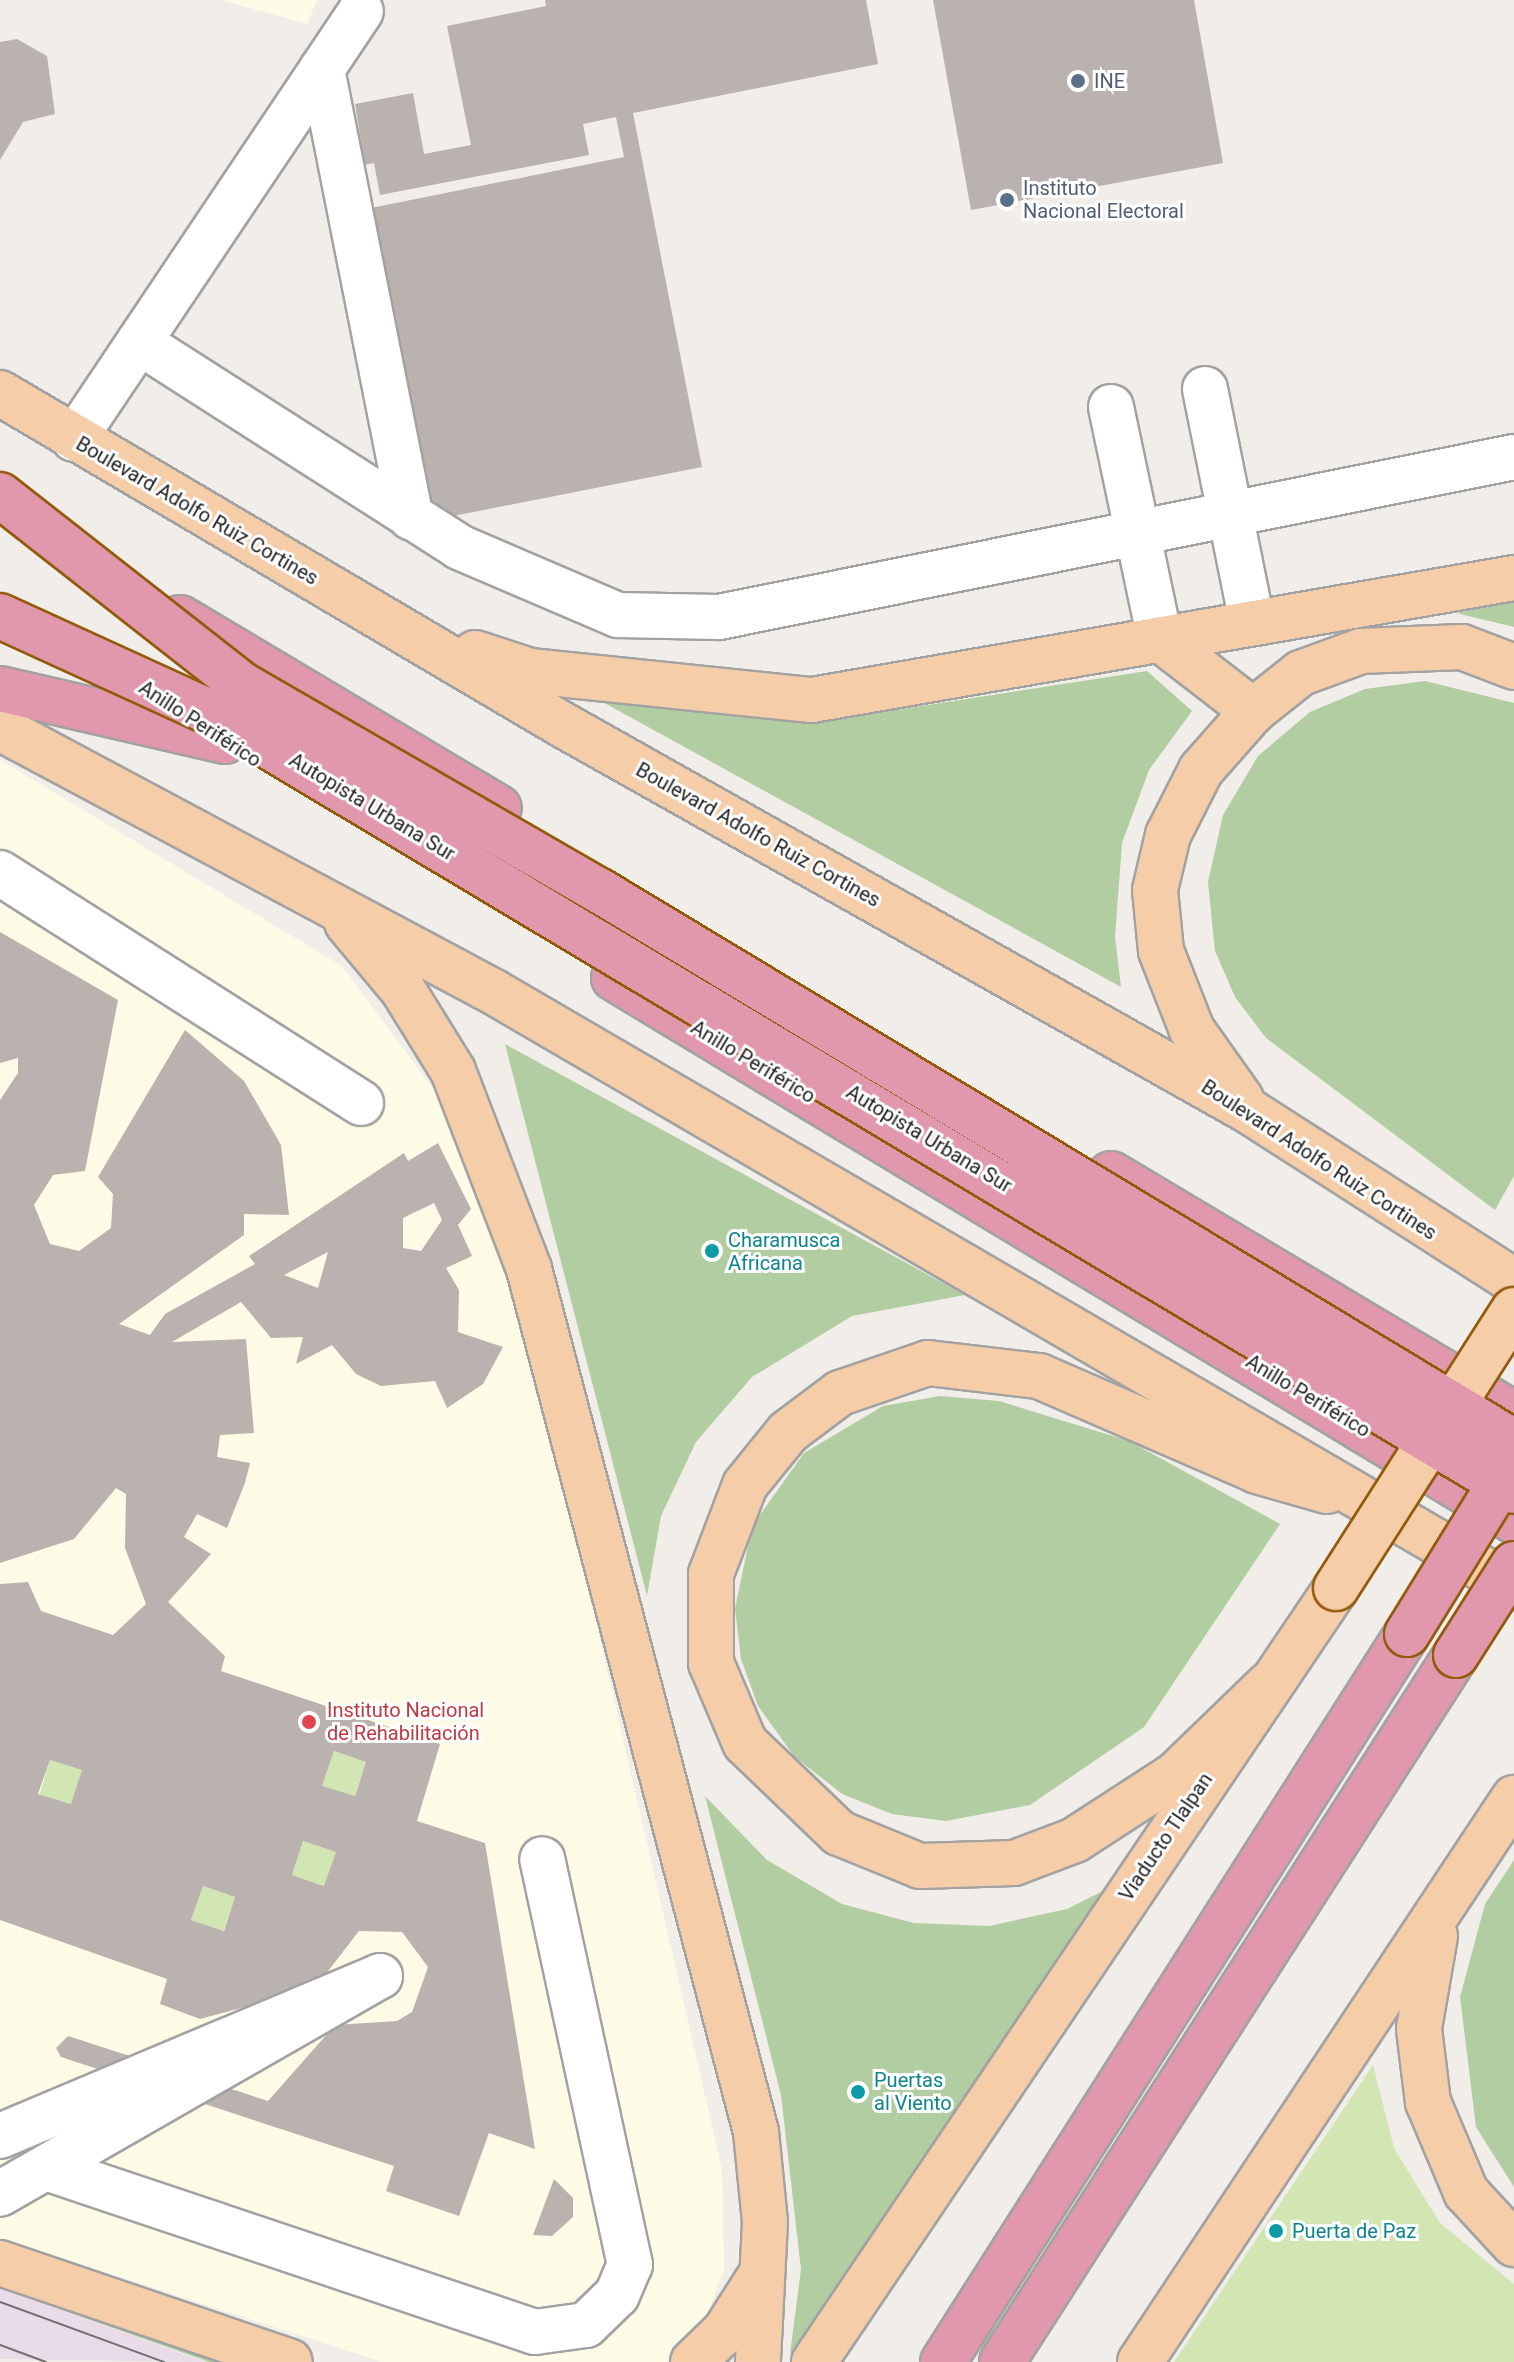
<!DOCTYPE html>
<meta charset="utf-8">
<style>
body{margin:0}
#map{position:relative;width:1514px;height:2362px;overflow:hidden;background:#f1ede9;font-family:Roboto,sans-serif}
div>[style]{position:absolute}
.industrial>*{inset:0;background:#e9dbe8}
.education>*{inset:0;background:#fdfbe5}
.grass>*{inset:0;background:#d1e6b3;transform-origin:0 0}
.forest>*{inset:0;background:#b2cda1}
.building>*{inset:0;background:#bab2ae}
.roads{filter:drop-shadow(2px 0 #a2a2a2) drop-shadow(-2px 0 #a2a2a2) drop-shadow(0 2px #a2a2a2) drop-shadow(0 -2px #a2a2a2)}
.minor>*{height:44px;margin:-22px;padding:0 22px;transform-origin:22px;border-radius:22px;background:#fff}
.major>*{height:44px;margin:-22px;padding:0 22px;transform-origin:22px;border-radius:22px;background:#f6cda9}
.highway>*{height:44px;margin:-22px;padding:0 22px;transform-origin:22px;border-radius:22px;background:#e197ac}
.tram>*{height:2px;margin:-1px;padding:0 1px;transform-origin:1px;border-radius:1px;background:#6f6f6f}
.bridges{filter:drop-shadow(2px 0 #935a0b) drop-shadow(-2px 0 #935a0b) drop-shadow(0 2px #935a0b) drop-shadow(0 -2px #935a0b)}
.major-bridge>*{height:44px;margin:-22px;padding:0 22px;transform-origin:22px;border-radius:22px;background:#f6cda9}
.highway-bridge>*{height:44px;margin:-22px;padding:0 22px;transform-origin:22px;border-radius:22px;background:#e197ac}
.dots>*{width:22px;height:22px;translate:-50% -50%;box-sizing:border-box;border:4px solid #fff;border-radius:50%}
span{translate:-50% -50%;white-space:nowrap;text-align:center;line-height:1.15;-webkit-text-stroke:6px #fff;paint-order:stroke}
.service-label{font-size:20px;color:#4e5e75}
.left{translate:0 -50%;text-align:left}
.street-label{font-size:20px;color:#212121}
.culture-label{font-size:20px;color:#0d838f}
.health-label{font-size:20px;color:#be3a42}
</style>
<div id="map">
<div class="industrial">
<i style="clip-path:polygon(0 2288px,205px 2362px,0 2359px)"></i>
</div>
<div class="education">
<i style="clip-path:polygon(221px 0,317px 0,307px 24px)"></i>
<i style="clip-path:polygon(0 760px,342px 966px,434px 1090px,516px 1274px,722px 2169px,724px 2269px,704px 2323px,666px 2362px,382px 2362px,0 2238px)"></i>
</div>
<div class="grass">
<i style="left:334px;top:1751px;width:34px;height:37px;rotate:19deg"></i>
<i style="left:50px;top:1760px;width:34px;height:36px;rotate:17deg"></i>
<i style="left:303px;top:1841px;width:35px;height:36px;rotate:18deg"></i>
<i style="left:203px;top:1886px;width:34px;height:36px;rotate:19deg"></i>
<i style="clip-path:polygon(1373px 2065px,1394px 2148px,1440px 2223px,1514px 2284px,1514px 2362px,1174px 2362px)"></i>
</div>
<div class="forest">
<i style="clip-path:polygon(1514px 602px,1514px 627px,1456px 613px)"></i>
<i style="clip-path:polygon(1147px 671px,1192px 711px,1149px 770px,1122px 843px,1115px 936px,1121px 987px,579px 689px,838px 719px)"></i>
<i style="clip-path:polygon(1425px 681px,1514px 703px,1514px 1176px,1495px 1210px,1266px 1038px,1235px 997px,1215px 951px,1208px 882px,1223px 815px,1258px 756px,1310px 712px,1365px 689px)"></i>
<i style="clip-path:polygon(505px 1044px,965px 1295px,852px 1316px,752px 1377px,696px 1442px,661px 1516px,647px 1596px)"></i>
<i style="clip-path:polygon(940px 1396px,999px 1401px,1129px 1441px,1280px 1524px,1144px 1727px,1030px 1805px,946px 1821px,892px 1814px,842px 1794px,794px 1756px,758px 1706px,741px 1659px,735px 1609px,752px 1526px,804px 1453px,883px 1406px)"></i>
<i style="clip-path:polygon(705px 1796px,767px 1860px,842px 1904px,914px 1923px,989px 1926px,1067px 1909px,1103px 1891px,790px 2354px,801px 2269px,781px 2095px)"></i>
<i style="clip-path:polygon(1514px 1860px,1514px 2187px,1476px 2127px,1460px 1997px,1485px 1904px)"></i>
<i style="clip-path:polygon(0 2278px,261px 2362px,209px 2362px,0 2288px)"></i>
</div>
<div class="building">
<i style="clip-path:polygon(545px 0,866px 0,878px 64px,633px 113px,702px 467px,433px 520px,371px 208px,624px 157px,616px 117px,583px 124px,589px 155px,380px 195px,374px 163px,365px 165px,355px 104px,413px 93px,424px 154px,471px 145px,447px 26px,546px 6px)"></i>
<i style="clip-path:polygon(933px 0,1194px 0,1223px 163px,971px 210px)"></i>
<i style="clip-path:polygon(17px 39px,47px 56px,55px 114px,23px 122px,0 160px,0 42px)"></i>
<i style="clip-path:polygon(evenodd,0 932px,118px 1000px,85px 1171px,53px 1175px,34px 1205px,50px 1244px,79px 1251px,111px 1228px,113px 1194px,98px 1177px,185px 1030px,244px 1081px,281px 1145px,289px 1215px,244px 1214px,244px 1235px,119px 1324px,150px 1335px,165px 1314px,255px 1264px,249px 1256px,404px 1153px,408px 1161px,438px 1143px,471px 1209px,458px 1225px,472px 1256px,446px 1268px,459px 1290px,458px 1332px,503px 1347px,483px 1384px,447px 1408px,435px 1381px,381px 1386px,356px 1374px,332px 1345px,296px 1364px,303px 1337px,271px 1338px,241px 1302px,172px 1342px,246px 1339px,254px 1433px,220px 1435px,217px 1457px,250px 1463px,245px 1483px,227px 1528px,197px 1514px,184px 1537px,211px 1554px,168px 1602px,225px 1656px,221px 1671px,440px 1744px,417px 1821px,485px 1843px,535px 2149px,489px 2133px,459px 2216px,386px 2191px,394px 2166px,61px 2057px,56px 2048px,68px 2036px,268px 2101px,335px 2025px,397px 2021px,412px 2012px,428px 1967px,402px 1932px,359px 1931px,315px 1988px,200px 2019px,160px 2004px,167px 1979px,0 1920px,0 1584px,28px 1582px,41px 1611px,113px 1635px,146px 1604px,125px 1548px,126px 1494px,116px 1488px,74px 1539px,0 1563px,0 1100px,18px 1073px,18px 1058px,0 1063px,0 932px,434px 1203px,442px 1220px,421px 1251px,403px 1248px,403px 1218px,434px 1203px,0 932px,328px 1252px,318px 1288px,284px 1275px,328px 1252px,0 932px,334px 1751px,366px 1762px,355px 1796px,322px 1786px,334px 1751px,0 932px,50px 1760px,82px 1770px,71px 1804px,38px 1794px,50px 1760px,0 932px,303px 1841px,336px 1852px,324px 1886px,292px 1875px,303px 1841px,0 932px,203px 1886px,235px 1897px,224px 1931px,191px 1920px,203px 1886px)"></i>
<i style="clip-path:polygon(554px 2179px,573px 2198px,573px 2217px,552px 2236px,533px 2235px)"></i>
</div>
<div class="roads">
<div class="minor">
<i style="left:322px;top:69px;width:457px;rotate:78.8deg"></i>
<i style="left:139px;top:342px;width:380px;rotate:32.6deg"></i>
<i style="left:459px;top:547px;width:173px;rotate:23.2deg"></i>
<i style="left:618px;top:615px;width:101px;rotate:1.1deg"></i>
<i style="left:719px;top:617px;width:811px;rotate:-11.38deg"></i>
<i style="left:1205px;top:389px;width:239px;rotate:78.6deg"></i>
<i style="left:1111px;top:407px;width:237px;rotate:78.1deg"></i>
<i style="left:74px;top:439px;width:515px;rotate:-56.16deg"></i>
<i style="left:0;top:873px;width:428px;rotate:32.5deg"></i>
<i style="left:0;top:2136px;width:412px;rotate:-22.8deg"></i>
<i style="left:380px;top:1976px;width:438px;rotate:150.2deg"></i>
<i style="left:46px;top:2168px;width:516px;rotate:18.54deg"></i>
<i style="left:535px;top:2332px;width:51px;rotate:-7.8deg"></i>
<i style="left:586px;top:2325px;width:43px;rotate:-44.1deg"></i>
<i style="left:617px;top:2295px;width:33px;rotate:-67deg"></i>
<i style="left:630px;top:2265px;width:415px;rotate:-102.2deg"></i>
</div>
<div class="major">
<i style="left:0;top:393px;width:654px;rotate:30.53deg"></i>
<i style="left:563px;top:725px;width:787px;rotate:29.37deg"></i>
<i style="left:1249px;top:1111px;width:315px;rotate:32.7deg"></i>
<i style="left:1160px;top:639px;width:118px;rotate:37.7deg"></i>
<i style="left:475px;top:653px;width:58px;rotate:18.1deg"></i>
<i style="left:530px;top:671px;width:283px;rotate:5.9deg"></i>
<i style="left:812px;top:700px;width:713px;rotate:-9.86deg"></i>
<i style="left:0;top:728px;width:560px;rotate:28.12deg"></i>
<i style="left:494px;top:992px;width:1181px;rotate:30.26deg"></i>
<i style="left:347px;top:923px;width:87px;rotate:50.1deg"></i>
<i style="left:403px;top:990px;width:95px;rotate:58.3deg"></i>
<i style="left:453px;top:1071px;width:212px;rotate:69deg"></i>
<i style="left:529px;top:1269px;width:892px;rotate:75.26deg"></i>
<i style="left:756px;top:2132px;width:90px;rotate:84.3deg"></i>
<i style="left:765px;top:2222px;width:140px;rotate:92.9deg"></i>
<i style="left:1241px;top:1099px;width:85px;rotate:-125.4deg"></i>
<i style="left:1192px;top:1030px;width:85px;rotate:-111.4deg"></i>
<i style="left:1161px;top:951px;width:61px;rotate:-95.6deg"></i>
<i style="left:1155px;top:890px;width:57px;rotate:-76.7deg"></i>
<i style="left:1168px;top:835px;width:73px;rotate:-63.1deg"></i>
<i style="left:1201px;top:770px;width:79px;rotate:-48.6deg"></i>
<i style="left:1253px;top:711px;width:61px;rotate:-38.4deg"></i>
<i style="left:1301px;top:673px;width:64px;rotate:-20.1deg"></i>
<i style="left:1361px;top:651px;width:101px;rotate:-2.3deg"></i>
<i style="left:1462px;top:647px;width:56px;rotate:21deg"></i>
<i style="left:1268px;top:1685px;width:129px;rotate:135.9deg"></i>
<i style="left:1175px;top:1775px;width:119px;rotate:147deg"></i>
<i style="left:1075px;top:1840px;width:65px;rotate:159.3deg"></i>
<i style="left:1014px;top:1863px;width:94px;rotate:178.2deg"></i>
<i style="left:920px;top:1866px;width:87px;rotate:-157.8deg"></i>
<i style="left:839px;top:1833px;width:130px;rotate:-136.2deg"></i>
<i style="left:745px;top:1743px;width:87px;rotate:-113deg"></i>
<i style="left:711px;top:1663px;width:89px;rotate:-90deg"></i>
<i style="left:711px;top:1574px;width:95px;rotate:-69.1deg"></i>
<i style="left:745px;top:1485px;width:68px;rotate:-50.9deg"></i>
<i style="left:788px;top:1432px;width:65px;rotate:-36.9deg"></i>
<i style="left:840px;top:1393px;width:93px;rotate:-18.8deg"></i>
<i style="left:928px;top:1363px;width:112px;rotate:6.7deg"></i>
<i style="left:1039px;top:1376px;width:238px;rotate:23.5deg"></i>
<i style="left:1257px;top:1471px;width:73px;rotate:15.9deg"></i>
<i style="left:1435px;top:1936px;width:94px;rotate:99.8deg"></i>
<i style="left:1419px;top:2029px;width:74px;rotate:83deg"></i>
<i style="left:1428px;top:2102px;width:98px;rotate:67.1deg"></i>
<i style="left:1466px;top:2192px;width:71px;rotate:47.3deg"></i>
<i style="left:0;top:2263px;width:306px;rotate:18.8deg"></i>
<i style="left:693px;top:2362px;width:45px;rotate:-44.1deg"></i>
<i style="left:725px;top:2331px;width:69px;rotate:-57.5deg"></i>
<i style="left:814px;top:2362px;width:934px;rotate:-56deg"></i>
<i style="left:1140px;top:2362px;width:677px;rotate:-56.45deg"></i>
</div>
<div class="highway">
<i style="left:180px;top:618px;width:371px;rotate:30.8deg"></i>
<i style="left:0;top:689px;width:231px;rotate:13deg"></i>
<i style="left:614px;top:978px;width:1051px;rotate:31.1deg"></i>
<i style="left:1111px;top:1174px;width:469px;rotate:30.8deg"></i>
<i style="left:943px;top:2362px;width:863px;rotate:-57.49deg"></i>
<i style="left:1002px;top:2362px;width:840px;rotate:-57.29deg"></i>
</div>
</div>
<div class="tram">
<i style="left:0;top:2302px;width:175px;rotate:20.1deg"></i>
<i style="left:0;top:2345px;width:49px;rotate:20.3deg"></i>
</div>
<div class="bridges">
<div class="major-bridge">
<i style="left:1336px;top:1588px;width:330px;rotate:-57.4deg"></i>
</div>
<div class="highway-bridge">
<i style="left:0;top:495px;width:306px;rotate:38.1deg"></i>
<i style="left:241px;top:684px;width:414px;rotate:30deg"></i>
<i style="left:600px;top:891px;width:1067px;rotate:31.08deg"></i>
<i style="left:0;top:616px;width:240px;rotate:24.6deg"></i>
<i style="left:218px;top:716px;width:1510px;rotate:30.88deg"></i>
<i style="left:1407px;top:1634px;width:203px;rotate:-58.3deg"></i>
<i style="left:1456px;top:1655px;width:108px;rotate:-57.5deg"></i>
</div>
</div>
<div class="dots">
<i style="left:1078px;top:81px;background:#5c6f8a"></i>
<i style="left:1007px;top:200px;background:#5c6f8a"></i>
<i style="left:712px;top:1251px;background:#0f9aa8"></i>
<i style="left:309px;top:1722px;background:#e0444e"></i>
<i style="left:858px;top:2092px;background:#0f9aa8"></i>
<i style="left:1276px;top:2231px;background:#0f9aa8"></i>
</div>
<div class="service-label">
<span class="left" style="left:1094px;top:81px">INE</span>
<span class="left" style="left:1023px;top:200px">Instituto<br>Nacional Electoral</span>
</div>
<div class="street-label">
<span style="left:197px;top:511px;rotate:30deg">Boulevard Adolfo Ruiz Cortines</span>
<span style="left:200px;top:724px;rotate:33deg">Anillo Periférico</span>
<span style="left:372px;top:807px;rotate:31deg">Autopista Urbana Sur</span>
<span style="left:758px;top:835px;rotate:29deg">Boulevard Adolfo Ruiz Cortines</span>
<span style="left:753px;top:1062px;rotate:31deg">Anillo Periférico</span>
<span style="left:929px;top:1139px;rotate:31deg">Autopista Urbana Sur</span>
<span style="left:1319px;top:1160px;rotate:33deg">Boulevard Adolfo Ruiz Cortines</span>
<span style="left:1308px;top:1396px;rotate:31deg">Anillo Periférico</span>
<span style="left:1166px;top:1837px;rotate:-56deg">Viaducto Tlalpan</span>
</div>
<div class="culture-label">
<span class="left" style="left:728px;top:1252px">Charamusca<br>Africana</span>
<span class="left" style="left:874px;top:2092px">Puertas<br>al Viento</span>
<span class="left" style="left:1292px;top:2231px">Puerta de Paz</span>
</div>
<div class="health-label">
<span class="left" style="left:327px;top:1722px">Instituto Nacional<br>de Rehabilitación</span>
</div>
</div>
